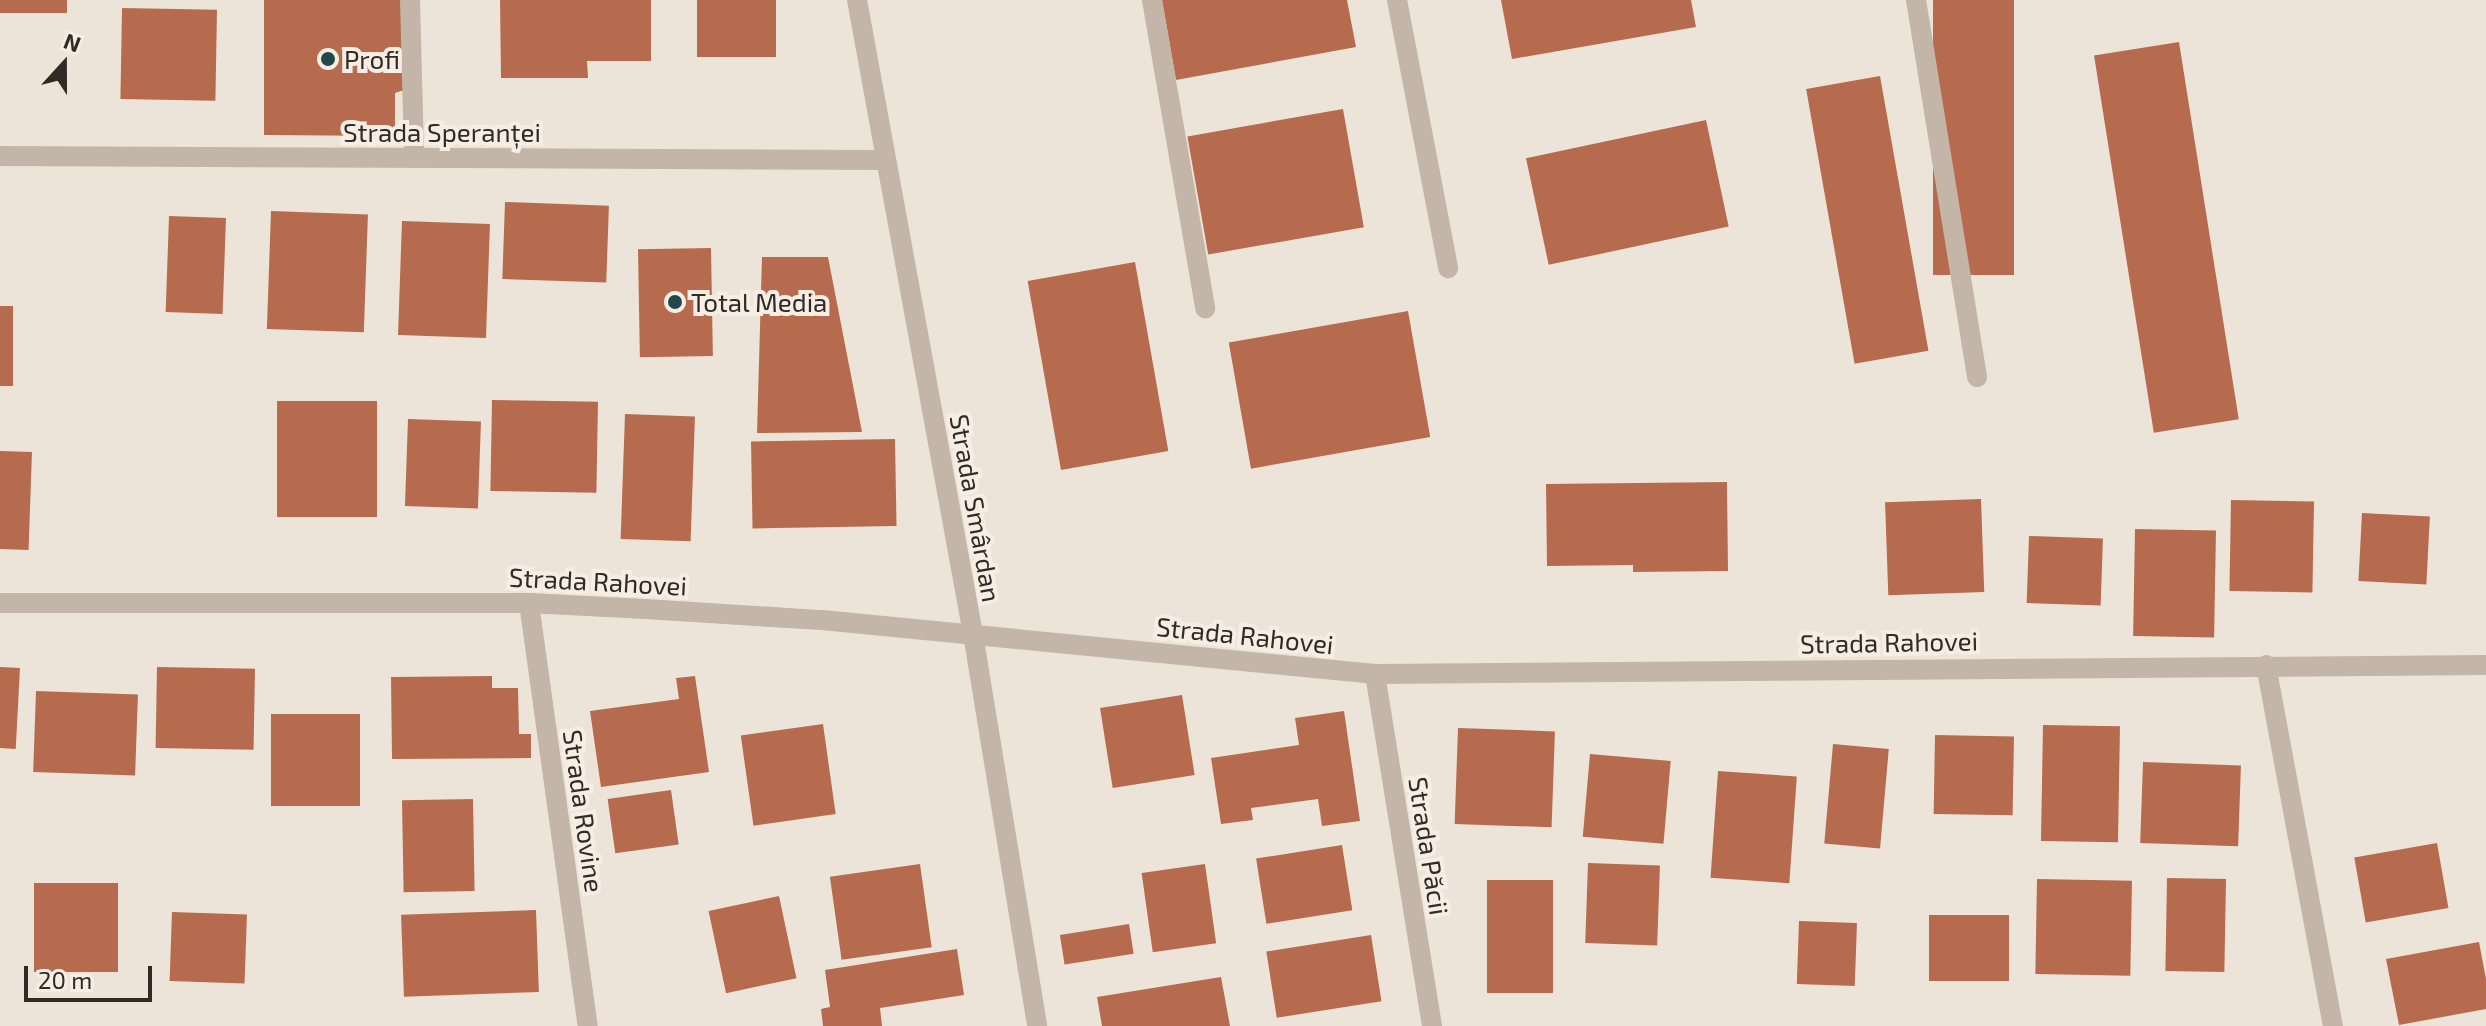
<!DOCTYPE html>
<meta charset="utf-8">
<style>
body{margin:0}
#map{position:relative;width:2486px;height:1026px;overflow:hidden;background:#ede4d9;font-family:"Exo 2",sans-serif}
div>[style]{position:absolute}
.building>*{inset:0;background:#b66b4f;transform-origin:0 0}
.service>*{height:20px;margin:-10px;padding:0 10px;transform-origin:10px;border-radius:10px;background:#c3b5a7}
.minor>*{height:20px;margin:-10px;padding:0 10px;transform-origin:10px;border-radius:10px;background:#c3b5a7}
.dots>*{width:22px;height:22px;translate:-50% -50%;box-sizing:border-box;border:4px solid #f6eee4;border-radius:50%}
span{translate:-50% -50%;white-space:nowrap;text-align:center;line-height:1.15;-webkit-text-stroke:8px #f6eee4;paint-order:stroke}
.poi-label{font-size:26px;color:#312a26}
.left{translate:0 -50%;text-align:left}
.street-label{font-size:26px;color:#312a26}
.north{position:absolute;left:24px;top:24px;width:80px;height:80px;-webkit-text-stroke:6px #f6eee4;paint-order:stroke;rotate:21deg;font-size:22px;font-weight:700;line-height:32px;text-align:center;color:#312a26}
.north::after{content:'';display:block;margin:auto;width:28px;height:36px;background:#312a26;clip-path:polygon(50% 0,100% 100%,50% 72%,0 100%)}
.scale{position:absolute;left:24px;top:966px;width:128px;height:36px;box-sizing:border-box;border:4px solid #312a26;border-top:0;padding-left:10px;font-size:24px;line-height:28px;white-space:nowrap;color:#312a26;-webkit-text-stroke:6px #f6eee4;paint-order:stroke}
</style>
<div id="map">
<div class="building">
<i style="left:0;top:0;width:67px;height:13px"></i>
<i style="clip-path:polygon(264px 0,404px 0,404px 90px,395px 93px,395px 136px,264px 135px)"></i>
<i style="clip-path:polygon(500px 0,651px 0,651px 61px,587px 61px,588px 78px,501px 78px)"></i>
<i style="left:697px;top:0;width:79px;height:57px"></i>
<i style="clip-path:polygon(1162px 0,1347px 0,1356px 47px,1176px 80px)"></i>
<i style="clip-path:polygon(1501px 0,1691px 0,1696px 27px,1512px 59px)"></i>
<i style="left:1933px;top:0;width:81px;height:275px"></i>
<i style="left:122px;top:8px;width:95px;height:91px;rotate:1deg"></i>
<i style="left:2179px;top:42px;width:382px;height:86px;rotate:81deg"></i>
<i style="left:1880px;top:76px;width:279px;height:75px;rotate:80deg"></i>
<i style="left:1343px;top:109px;width:120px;height:158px;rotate:80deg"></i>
<i style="left:1706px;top:120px;width:109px;height:184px;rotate:78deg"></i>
<i style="left:505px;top:202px;width:104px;height:77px;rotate:2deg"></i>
<i style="left:271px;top:211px;width:97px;height:118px;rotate:2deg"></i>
<i style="left:169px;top:216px;width:57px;height:96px;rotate:2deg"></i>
<i style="left:402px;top:221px;width:88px;height:114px;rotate:2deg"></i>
<i style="left:711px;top:248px;width:108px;height:73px;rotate:89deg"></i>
<i style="clip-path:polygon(762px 257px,828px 257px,862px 432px,757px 433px)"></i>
<i style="left:1135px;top:262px;width:192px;height:109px;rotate:80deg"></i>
<i style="left:0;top:306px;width:13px;height:80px"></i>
<i style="left:1408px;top:311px;width:128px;height:182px;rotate:80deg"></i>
<i style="left:492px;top:400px;width:106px;height:91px;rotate:1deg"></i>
<i style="left:277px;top:401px;width:100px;height:116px"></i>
<i style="left:625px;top:414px;width:70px;height:125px;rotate:2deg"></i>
<i style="left:408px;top:419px;width:73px;height:87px;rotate:2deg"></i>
<i style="left:895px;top:439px;width:87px;height:144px;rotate:89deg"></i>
<i style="left:0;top:451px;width:32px;height:98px;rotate:2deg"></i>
<i style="clip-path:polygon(1727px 482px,1728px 571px,1633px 572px,1633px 565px,1547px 566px,1546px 484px)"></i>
<i style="left:1981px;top:499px;width:93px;height:96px;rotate:88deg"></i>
<i style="left:2231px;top:500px;width:83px;height:91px;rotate:1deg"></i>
<i style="left:2362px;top:513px;width:68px;height:68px;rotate:3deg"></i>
<i style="left:2135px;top:529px;width:81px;height:107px;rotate:1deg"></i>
<i style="left:2029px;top:536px;width:74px;height:67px;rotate:2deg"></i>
<i style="left:0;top:667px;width:20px;height:81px;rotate:3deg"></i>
<i style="left:157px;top:667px;width:98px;height:81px;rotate:1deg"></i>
<i style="clip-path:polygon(492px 676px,492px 688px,518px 688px,519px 734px,531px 734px,531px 758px,392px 759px,391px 677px)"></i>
<i style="clip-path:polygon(695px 676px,709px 772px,601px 787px,590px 711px,679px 699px,676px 678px)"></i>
<i style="left:36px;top:691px;width:102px;height:81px;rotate:2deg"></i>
<i style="left:1182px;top:695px;width:81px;height:83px;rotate:81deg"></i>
<i style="clip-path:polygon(1344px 711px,1360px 821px,1322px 826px,1318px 799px,1251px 808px,1253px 820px,1221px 824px,1211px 758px,1299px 745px,1295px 718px)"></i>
<i style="left:271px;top:714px;width:89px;height:92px"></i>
<i style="left:823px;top:724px;width:91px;height:83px;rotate:82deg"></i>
<i style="left:2043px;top:725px;width:77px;height:116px;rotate:1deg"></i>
<i style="left:1458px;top:728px;width:97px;height:96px;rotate:2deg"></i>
<i style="left:1935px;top:735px;width:79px;height:79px;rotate:1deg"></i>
<i style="left:1833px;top:744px;width:56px;height:100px;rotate:5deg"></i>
<i style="left:1590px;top:754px;width:81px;height:83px;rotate:5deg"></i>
<i style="left:2143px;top:762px;width:98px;height:81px;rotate:2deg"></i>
<i style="left:1718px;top:771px;width:79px;height:107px;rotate:4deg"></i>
<i style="left:671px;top:790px;width:55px;height:64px;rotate:82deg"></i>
<i style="left:473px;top:799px;width:92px;height:71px;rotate:89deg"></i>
<i style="left:2437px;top:843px;width:66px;height:84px;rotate:80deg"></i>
<i style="left:1342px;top:845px;width:66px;height:87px;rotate:81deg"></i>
<i style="left:1588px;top:863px;width:72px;height:80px;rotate:2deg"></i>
<i style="left:920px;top:864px;width:84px;height:91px;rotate:82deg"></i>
<i style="left:1205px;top:864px;width:80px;height:64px;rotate:82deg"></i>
<i style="left:2167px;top:878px;width:59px;height:93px;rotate:1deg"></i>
<i style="left:2037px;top:879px;width:95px;height:95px;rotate:1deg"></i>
<i style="left:1487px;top:880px;width:66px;height:113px"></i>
<i style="left:34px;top:883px;width:84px;height:89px"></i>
<i style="left:779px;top:896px;width:84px;height:72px;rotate:78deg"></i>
<i style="left:536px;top:910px;width:82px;height:135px;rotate:88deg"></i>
<i style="left:172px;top:912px;width:75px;height:69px;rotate:2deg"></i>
<i style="left:1929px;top:915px;width:80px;height:66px"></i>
<i style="left:1799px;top:921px;width:58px;height:63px;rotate:2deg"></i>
<i style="left:1129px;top:924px;width:30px;height:70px;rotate:81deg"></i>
<i style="left:1371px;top:935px;width:67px;height:106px;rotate:81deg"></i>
<i style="clip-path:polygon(2479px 942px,2486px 979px,2486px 1009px,2399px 1025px,2386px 959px)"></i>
<i style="clip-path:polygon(957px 949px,964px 995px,880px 1008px,882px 1026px,823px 1026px,821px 1009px,830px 1007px,825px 970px)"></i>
<i style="clip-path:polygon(1221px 977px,1230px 1026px,1102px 1026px,1097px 997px)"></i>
</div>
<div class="service">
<i style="left:410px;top:0;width:158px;rotate:88.5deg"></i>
<i style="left:1152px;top:0;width:313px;rotate:80.2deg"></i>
<i style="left:1397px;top:0;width:273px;rotate:79.2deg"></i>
<i style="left:1916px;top:0;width:382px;rotate:80.8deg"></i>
</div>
<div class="minor">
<i style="left:857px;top:0;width:645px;rotate:79.63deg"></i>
<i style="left:973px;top:634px;width:397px;rotate:80.7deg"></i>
<i style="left:0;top:156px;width:885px;rotate:0.26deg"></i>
<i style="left:0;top:603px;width:529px"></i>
<i style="left:529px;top:603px;width:116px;rotate:3deg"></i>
<i style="left:645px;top:609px;width:177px;rotate:3.6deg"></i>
<i style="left:822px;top:620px;width:556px;rotate:5.58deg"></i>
<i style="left:1375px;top:674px;width:1111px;rotate:-0.46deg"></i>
<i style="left:529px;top:603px;width:427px;rotate:82.1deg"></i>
<i style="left:2266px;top:665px;width:367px;rotate:79.5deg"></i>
<i style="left:1375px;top:674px;width:357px;rotate:80.8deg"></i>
</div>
<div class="dots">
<i style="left:328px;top:59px;background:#22484d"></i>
<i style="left:675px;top:302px;background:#22484d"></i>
</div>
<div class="poi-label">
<span class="left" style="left:344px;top:59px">Profi</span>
<span class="left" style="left:691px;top:302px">Total Media</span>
</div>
<div class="street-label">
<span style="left:442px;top:132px">Strada Speranței</span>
<span style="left:976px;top:508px;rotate:80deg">Strada Smârdan</span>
<span style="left:598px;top:581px;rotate:3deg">Strada Rahovei</span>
<span style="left:1245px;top:635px;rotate:6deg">Strada Rahovei</span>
<span style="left:1889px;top:642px;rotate:-1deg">Strada Rahovei</span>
<span style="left:584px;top:811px;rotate:82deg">Strada Rovine</span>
<span style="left:1429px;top:846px;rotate:81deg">Strada Păcii</span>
</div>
<div class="north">N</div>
<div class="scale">20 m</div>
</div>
